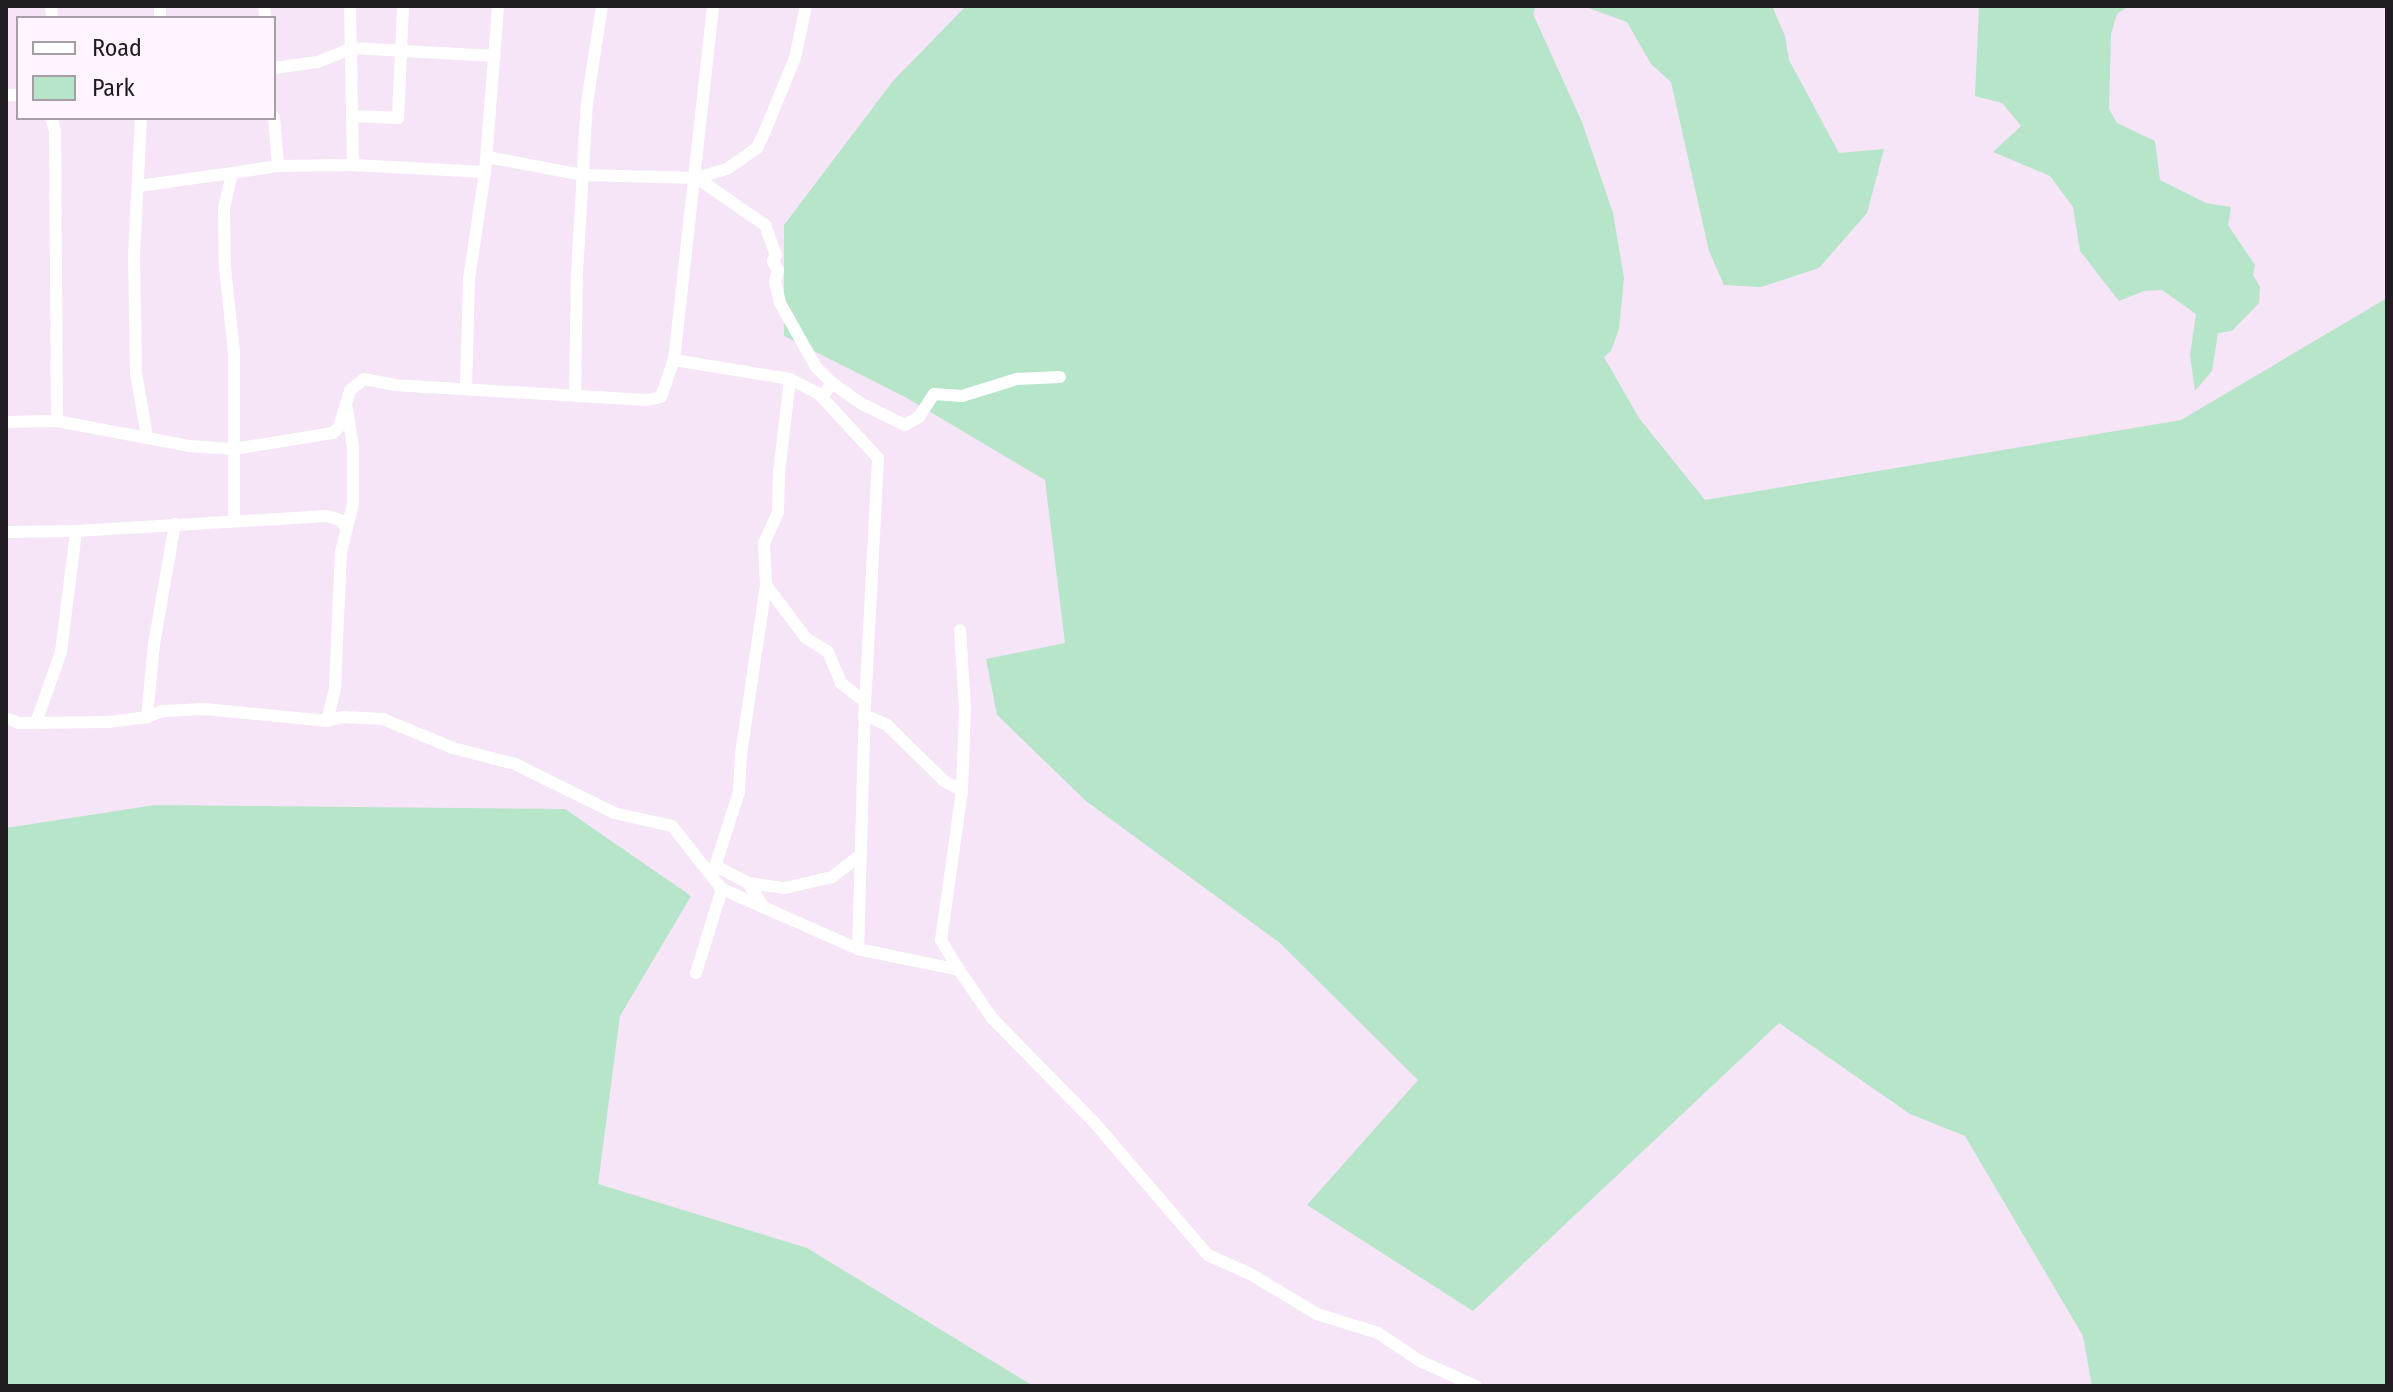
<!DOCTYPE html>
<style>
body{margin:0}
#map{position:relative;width:2393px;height:1392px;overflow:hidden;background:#f5e5f6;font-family:"Fira Sans Condensed",sans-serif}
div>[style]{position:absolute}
.green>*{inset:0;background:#b6e5ca}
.minor>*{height:12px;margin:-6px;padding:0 6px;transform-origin:6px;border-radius:6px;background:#fff}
span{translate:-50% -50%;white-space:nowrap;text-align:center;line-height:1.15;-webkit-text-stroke:8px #fff4ff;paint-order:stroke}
.frame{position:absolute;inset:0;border:8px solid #211b22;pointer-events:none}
.legend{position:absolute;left:16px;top:16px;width:260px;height:104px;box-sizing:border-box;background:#fff4ff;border:2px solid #a69da7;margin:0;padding:10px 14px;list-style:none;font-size:24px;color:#211b22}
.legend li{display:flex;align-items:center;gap:16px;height:40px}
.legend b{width:40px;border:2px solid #a69da7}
</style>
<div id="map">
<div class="green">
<i style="clip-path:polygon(966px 6px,1536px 6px,1533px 14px,1582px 122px,1613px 213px,1624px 278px,1619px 329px,1611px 351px,1604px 357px,1639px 418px,1705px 500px,2181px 420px,2387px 298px,2387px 1386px,2092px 1386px,2083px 1336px,1965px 1136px,1910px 1114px,1779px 1023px,1473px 1311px,1307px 1205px,1418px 1080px,1280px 943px,1086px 801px,997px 715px,986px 659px,1065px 643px,1045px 480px,905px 397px,784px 336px,784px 225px,893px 81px)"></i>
<i style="clip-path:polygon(1583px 6px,1772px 6px,1785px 36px,1789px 60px,1839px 153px,1884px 149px,1867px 213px,1819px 268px,1761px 287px,1724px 285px,1709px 251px,1671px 82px,1651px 64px,1627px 22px)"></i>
<i style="clip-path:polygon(1979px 6px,2129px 6px,2117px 14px,2111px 34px,2109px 109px,2117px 123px,2155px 141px,2160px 180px,2206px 203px,2231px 207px,2228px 225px,2255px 265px,2253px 275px,2260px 287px,2259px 303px,2232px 331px,2218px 333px,2212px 371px,2195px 391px,2190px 355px,2196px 314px,2162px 290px,2144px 291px,2119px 301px,2080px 251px,2073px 207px,2050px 176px,1993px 152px,2021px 126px,2002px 103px,1975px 96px)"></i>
<i style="clip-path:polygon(155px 805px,565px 809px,691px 896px,620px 1016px,598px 1184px,807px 1248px,1033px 1386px,6px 1386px,6px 828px)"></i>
</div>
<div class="minor">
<i style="left:51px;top:6px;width:12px;rotate:85deg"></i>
<i style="left:160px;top:6px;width:12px;rotate:90deg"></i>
<i style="left:264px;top:6px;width:12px;rotate:85deg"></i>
<i style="left:350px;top:6px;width:159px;rotate:88.9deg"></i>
<i style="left:274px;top:68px;width:44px;rotate:-7.8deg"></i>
<i style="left:318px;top:62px;width:37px;rotate:-22deg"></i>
<i style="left:352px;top:48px;width:143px;rotate:3.2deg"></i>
<i style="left:6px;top:95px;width:12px"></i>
<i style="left:352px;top:116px;width:46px;rotate:2.5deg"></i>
<i style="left:398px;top:118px;width:112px;rotate:-87.4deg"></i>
<i style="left:274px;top:117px;width:49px;rotate:85.3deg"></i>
<i style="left:51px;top:118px;width:13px;rotate:72deg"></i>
<i style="left:55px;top:130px;width:291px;rotate:89.6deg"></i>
<i style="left:141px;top:118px;width:139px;rotate:92.9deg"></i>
<i style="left:134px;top:257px;width:116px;rotate:89deg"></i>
<i style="left:136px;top:373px;width:65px;rotate:80.2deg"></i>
<i style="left:487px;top:157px;width:98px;rotate:10.6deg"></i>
<i style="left:583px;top:175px;width:114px;rotate:1.5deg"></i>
<i style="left:697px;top:178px;width:31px;rotate:-17deg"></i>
<i style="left:727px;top:169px;width:37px;rotate:-35deg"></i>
<i style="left:757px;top:148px;width:19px;rotate:-65deg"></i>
<i style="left:765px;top:131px;width:79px;rotate:-67.7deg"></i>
<i style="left:795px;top:58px;width:53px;rotate:-78.1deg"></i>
<i style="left:697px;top:178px;width:83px;rotate:34.7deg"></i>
<i style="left:765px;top:225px;width:32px;rotate:70deg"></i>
<i style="left:776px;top:255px;width:7px;rotate:117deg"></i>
<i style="left:773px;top:261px;width:11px;rotate:63deg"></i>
<i style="left:778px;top:271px;width:10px;rotate:107deg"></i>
<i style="left:775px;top:281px;width:23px;rotate:77deg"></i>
<i style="left:780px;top:303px;width:73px;rotate:60.6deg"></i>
<i style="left:816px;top:367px;width:23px;rotate:45deg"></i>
<i style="left:139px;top:186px;width:94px;rotate:-8deg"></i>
<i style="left:674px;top:360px;width:118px;rotate:9.3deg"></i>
<i style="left:790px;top:379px;width:94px;rotate:96.7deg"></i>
<i style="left:779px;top:472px;width:40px;rotate:91.4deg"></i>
<i style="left:778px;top:512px;width:34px;rotate:114deg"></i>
<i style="left:764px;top:543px;width:42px;rotate:87.3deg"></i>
<i style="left:766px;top:585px;width:171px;rotate:98.4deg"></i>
<i style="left:741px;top:754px;width:38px;rotate:93deg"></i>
<i style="left:739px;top:792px;width:88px;rotate:107.8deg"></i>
<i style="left:790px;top:379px;width:31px;rotate:27deg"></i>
<i style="left:818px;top:393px;width:88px;rotate:47.3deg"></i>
<i style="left:878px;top:458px;width:244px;rotate:93deg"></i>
<i style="left:466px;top:387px;width:108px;rotate:-88.4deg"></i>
<i style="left:469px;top:279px;width:108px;rotate:-81.5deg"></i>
<i style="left:485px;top:172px;width:167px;rotate:-85.5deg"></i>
<i style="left:575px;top:395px;width:121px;rotate:-89.1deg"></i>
<i style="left:577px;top:274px;width:171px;rotate:-86.7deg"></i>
<i style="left:587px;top:103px;width:98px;rotate:-81.2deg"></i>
<i style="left:822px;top:397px;width:17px;rotate:-54deg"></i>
<i style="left:832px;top:383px;width:37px;rotate:35deg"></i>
<i style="left:862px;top:404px;width:48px;rotate:26deg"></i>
<i style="left:905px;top:425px;width:16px;rotate:-30deg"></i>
<i style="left:919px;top:417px;width:27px;rotate:-57deg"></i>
<i style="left:934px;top:394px;width:28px;rotate:4deg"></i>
<i style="left:962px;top:396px;width:58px;rotate:-17.2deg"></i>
<i style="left:1017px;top:379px;width:43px;rotate:-2.7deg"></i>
<i style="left:6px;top:422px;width:51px;rotate:-1.1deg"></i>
<i style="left:57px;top:421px;width:134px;rotate:10.7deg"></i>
<i style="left:189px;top:446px;width:45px;rotate:3.8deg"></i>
<i style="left:234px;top:449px;width:100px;rotate:-9.2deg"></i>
<i style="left:333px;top:433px;width:8px;rotate:-45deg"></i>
<i style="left:339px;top:427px;width:39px;rotate:-73deg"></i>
<i style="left:350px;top:390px;width:18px;rotate:-38deg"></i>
<i style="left:364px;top:379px;width:31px;rotate:11deg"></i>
<i style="left:394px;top:385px;width:253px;rotate:3.4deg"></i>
<i style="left:647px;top:400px;width:14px;rotate:-12deg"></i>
<i style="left:661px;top:397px;width:39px;rotate:-71deg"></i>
<i style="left:674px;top:360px;width:356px;rotate:-83.7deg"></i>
<i style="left:234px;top:521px;width:168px;rotate:-90deg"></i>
<i style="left:234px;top:353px;width:85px;rotate:-96deg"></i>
<i style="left:225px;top:268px;width:60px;rotate:-91deg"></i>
<i style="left:224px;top:208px;width:36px;rotate:-77deg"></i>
<i style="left:232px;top:173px;width:47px;rotate:-8.7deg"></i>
<i style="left:278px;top:166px;width:75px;rotate:-0.8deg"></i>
<i style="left:353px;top:165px;width:132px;rotate:3deg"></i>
<i style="left:6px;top:532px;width:70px;rotate:-0.8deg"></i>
<i style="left:76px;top:531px;width:251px;rotate:-3.4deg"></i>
<i style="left:327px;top:516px;width:14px;rotate:17deg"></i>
<i style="left:340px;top:520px;width:8px;rotate:50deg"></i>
<i style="left:766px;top:585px;width:66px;rotate:53deg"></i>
<i style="left:806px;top:638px;width:26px;rotate:32deg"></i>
<i style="left:828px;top:652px;width:34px;rotate:67deg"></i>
<i style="left:841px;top:683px;width:31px;rotate:38deg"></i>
<i style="left:865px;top:702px;width:247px;rotate:91.6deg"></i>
<i style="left:864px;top:715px;width:25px;rotate:23deg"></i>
<i style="left:887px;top:725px;width:80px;rotate:44.5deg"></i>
<i style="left:944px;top:781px;width:20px;rotate:27deg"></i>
<i style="left:147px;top:717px;width:73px;rotate:-84.5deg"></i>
<i style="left:154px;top:644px;width:122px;rotate:-80.1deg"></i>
<i style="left:6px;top:718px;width:14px;rotate:21deg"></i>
<i style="left:19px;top:723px;width:89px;rotate:-0.6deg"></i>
<i style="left:108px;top:722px;width:39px;rotate:-7deg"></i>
<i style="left:147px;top:717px;width:17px;rotate:-21deg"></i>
<i style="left:163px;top:711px;width:42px;rotate:-2.7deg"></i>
<i style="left:205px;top:709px;width:123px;rotate:5.6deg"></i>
<i style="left:327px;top:721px;width:16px;rotate:-14deg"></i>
<i style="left:343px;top:717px;width:40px;rotate:2.9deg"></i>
<i style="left:383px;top:719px;width:76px;rotate:22.5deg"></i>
<i style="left:453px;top:748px;width:64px;rotate:14.5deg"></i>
<i style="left:515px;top:764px;width:110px;rotate:26.3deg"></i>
<i style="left:614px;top:813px;width:59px;rotate:12.6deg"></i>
<i style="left:672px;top:826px;width:80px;rotate:51.6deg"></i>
<i style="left:722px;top:889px;width:149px;rotate:23.8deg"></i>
<i style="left:858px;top:949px;width:103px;rotate:11.7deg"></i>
<i style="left:959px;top:970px;width:58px;rotate:55.5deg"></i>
<i style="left:992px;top:1018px;width:144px;rotate:45.6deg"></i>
<i style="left:1093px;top:1121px;width:177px;rotate:49.4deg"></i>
<i style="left:1208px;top:1255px;width:48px;rotate:24.4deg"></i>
<i style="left:1252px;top:1275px;width:76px;rotate:31deg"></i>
<i style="left:1317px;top:1314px;width:64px;rotate:17.3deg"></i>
<i style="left:1378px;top:1333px;width:50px;rotate:33.7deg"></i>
<i style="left:1420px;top:1361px;width:61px;rotate:24.1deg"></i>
<i style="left:37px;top:720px;width:72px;rotate:-70.6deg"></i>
<i style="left:61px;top:652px;width:122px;rotate:-82.9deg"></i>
<i style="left:327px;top:721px;width:34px;rotate:-76deg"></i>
<i style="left:335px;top:688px;width:136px;rotate:-87.5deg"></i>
<i style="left:341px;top:552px;width:49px;rotate:-76deg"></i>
<i style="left:353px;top:504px;width:57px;rotate:-90deg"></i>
<i style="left:353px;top:447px;width:39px;rotate:-99deg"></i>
<i style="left:716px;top:866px;width:36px;rotate:28deg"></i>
<i style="left:748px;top:883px;width:30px;rotate:57deg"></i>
<i style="left:748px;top:883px;width:37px;rotate:8deg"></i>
<i style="left:785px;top:888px;width:48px;rotate:-13.2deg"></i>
<i style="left:832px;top:877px;width:37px;rotate:-38deg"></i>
<i style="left:959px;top:970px;width:35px;rotate:-121deg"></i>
<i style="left:941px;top:940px;width:151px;rotate:-82deg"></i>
<i style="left:962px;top:790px;width:82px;rotate:-87.9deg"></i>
<i style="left:965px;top:708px;width:78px;rotate:-93.7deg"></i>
<i style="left:696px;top:973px;width:88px;rotate:-72.8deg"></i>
</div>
<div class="frame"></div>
<ul class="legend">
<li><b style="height:10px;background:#fff"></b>Road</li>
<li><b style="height:22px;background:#b6e5ca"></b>Park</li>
</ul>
</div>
